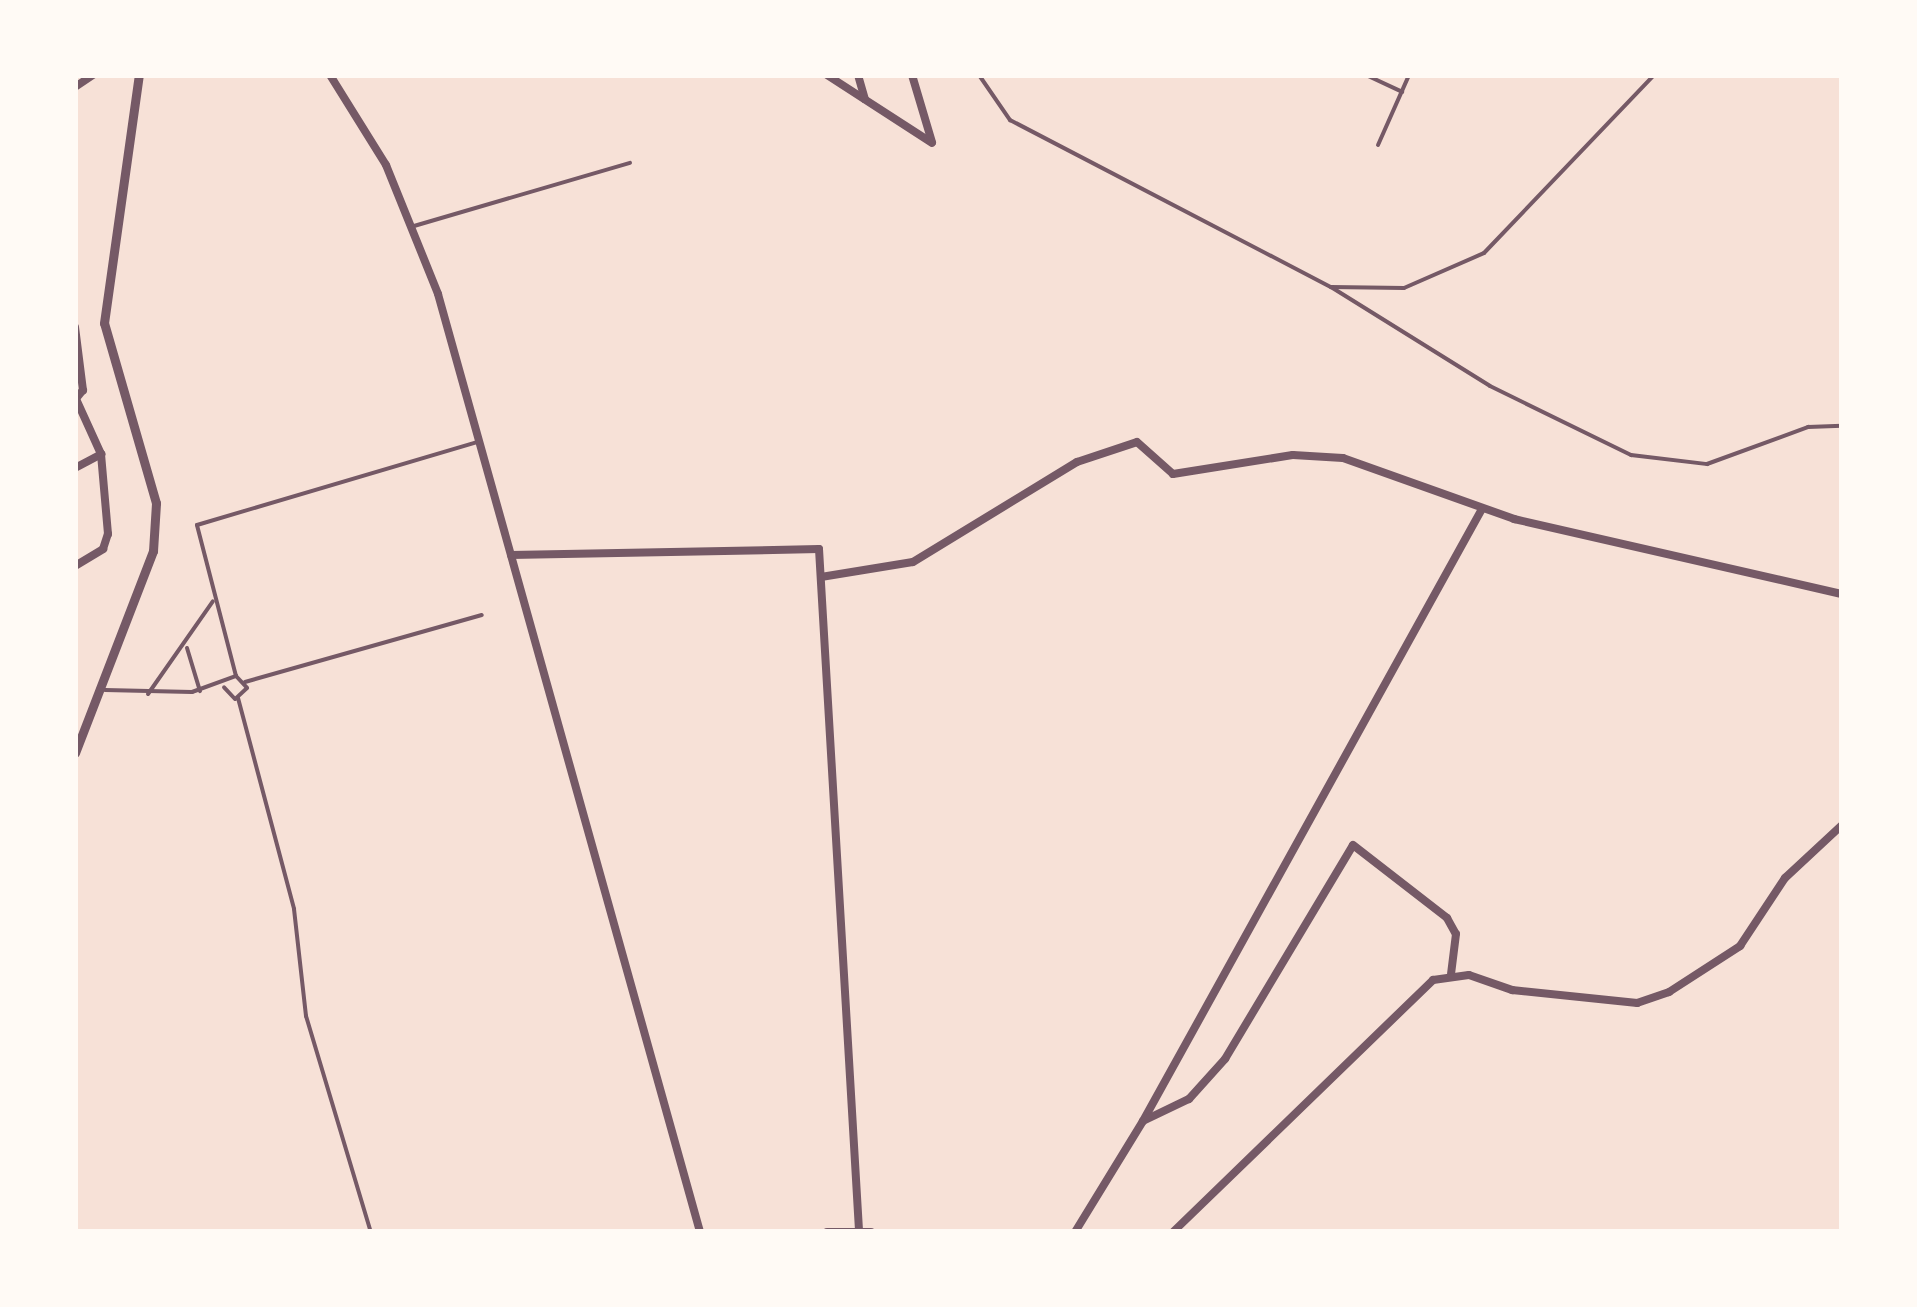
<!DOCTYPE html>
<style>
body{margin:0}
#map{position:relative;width:1917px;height:1307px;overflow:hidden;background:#f7e1d7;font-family:"Exo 2",sans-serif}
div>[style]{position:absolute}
.service>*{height:4px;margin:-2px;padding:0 2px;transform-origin:2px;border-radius:2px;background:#755966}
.minor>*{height:8px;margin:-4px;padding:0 4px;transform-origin:4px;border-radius:4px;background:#755966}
.tertiary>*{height:9px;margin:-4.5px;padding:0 4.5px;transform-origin:4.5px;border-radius:4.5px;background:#755966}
span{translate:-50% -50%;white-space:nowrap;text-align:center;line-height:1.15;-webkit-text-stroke:8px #fffaf5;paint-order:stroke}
.frame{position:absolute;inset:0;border:78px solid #fffaf5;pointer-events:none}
</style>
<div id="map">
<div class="service">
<i style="left:979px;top:75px;width:55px;rotate:55.4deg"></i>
<i style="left:1010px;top:120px;width:362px;rotate:27.5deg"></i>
<i style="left:1331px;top:287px;width:73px;rotate:0.8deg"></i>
<i style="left:1404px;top:288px;width:87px;rotate:-23.6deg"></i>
<i style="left:1484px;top:253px;width:246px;rotate:-46.3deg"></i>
<i style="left:1366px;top:75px;width:40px;rotate:25deg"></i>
<i style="left:1378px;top:145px;width:77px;rotate:-66.1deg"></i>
<i style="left:414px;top:226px;width:225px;rotate:-16.3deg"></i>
<i style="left:1331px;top:287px;width:187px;rotate:31.9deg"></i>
<i style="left:1490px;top:386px;width:157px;rotate:26.1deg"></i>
<i style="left:1631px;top:455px;width:77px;rotate:6.8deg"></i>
<i style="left:1707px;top:464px;width:108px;rotate:-20.1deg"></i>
<i style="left:1808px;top:427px;width:34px;rotate:-2deg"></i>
<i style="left:187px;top:648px;width:45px;rotate:73.2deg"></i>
<i style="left:236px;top:676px;width:156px;rotate:-104.5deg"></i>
<i style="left:197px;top:525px;width:292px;rotate:-16.5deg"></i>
<i style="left:245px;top:682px;width:246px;rotate:-15.8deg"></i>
<i style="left:105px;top:690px;width:87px;rotate:1.3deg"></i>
<i style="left:192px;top:692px;width:47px;rotate:-20deg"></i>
<i style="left:236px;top:676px;width:16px;rotate:47deg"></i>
<i style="left:247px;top:688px;width:16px;rotate:137deg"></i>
<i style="left:235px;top:699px;width:16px;rotate:-133deg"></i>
<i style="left:148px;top:694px;width:113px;rotate:-55deg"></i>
<i style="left:238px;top:698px;width:218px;rotate:75.1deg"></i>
<i style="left:294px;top:909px;width:108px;rotate:83.6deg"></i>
<i style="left:306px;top:1016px;width:226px;rotate:73.3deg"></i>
</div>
<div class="minor">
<i style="left:330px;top:75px;width:106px;rotate:58.1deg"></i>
<i style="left:386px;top:165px;width:139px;rotate:68deg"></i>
<i style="left:438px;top:294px;width:974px;rotate:74.39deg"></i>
<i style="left:827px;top:75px;width:125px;rotate:32.9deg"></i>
<i style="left:858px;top:75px;width:25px;rotate:74deg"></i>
<i style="left:912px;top:75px;width:70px;rotate:73.4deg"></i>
<i style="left:75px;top:87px;width:22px;rotate:-34deg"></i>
<i style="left:75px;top:327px;width:64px;rotate:82.8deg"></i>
<i style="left:83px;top:390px;width:13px;rotate:129deg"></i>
<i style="left:75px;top:468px;width:30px;rotate:-28deg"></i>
<i style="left:511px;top:555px;width:308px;rotate:-1.1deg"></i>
<i style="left:819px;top:549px;width:682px;rotate:86.64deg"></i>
<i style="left:75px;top:566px;width:33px;rotate:-31deg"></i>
<i style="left:103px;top:549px;width:16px;rotate:-72deg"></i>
<i style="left:108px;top:534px;width:80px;rotate:-95deg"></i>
<i style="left:101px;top:454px;width:60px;rotate:-114.4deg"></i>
<i style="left:821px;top:577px;width:93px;rotate:-9.3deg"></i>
<i style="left:913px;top:562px;width:192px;rotate:-31.4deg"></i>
<i style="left:1077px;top:462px;width:63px;rotate:-18.4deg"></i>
<i style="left:1137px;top:442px;width:48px;rotate:41.6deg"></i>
<i style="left:1173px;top:474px;width:121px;rotate:-9deg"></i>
<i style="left:1293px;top:455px;width:50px;rotate:3.4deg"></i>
<i style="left:1343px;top:458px;width:182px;rotate:19.6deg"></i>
<i style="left:1514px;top:519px;width:336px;rotate:12.9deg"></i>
<i style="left:1143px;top:1121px;width:700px;rotate:-61.02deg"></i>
<i style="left:827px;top:1232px;width:44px"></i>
<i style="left:1075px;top:1232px;width:130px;rotate:-58.5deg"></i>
<i style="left:1143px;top:1121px;width:51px;rotate:-25.6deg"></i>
<i style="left:1189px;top:1099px;width:54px;rotate:-48deg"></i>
<i style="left:1225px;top:1059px;width:249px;rotate:-59.1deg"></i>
<i style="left:1353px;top:845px;width:119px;rotate:37.8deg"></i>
<i style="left:1447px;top:918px;width:18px;rotate:61deg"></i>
<i style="left:1456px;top:934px;width:40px;rotate:97.1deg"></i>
<i style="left:1173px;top:1232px;width:362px;rotate:-44.1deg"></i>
<i style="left:1433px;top:980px;width:36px;rotate:-8deg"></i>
<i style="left:1469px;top:975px;width:46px;rotate:19.2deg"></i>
<i style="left:1512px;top:990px;width:126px;rotate:5.9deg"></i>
<i style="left:1637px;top:1003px;width:34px;rotate:-19deg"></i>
<i style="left:1669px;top:992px;width:85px;rotate:-32.9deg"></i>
<i style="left:1740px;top:946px;width:82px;rotate:-56.5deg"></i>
<i style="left:1785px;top:878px;width:78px;rotate:-42.9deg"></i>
</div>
<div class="tertiary">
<i style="left:75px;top:753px;width:217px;rotate:-68.9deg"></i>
<i style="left:153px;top:551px;width:48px;rotate:-86.4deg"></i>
<i style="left:156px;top:503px;width:187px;rotate:-106.1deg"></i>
<i style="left:104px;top:323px;width:250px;rotate:-82deg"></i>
</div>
<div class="frame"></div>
</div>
